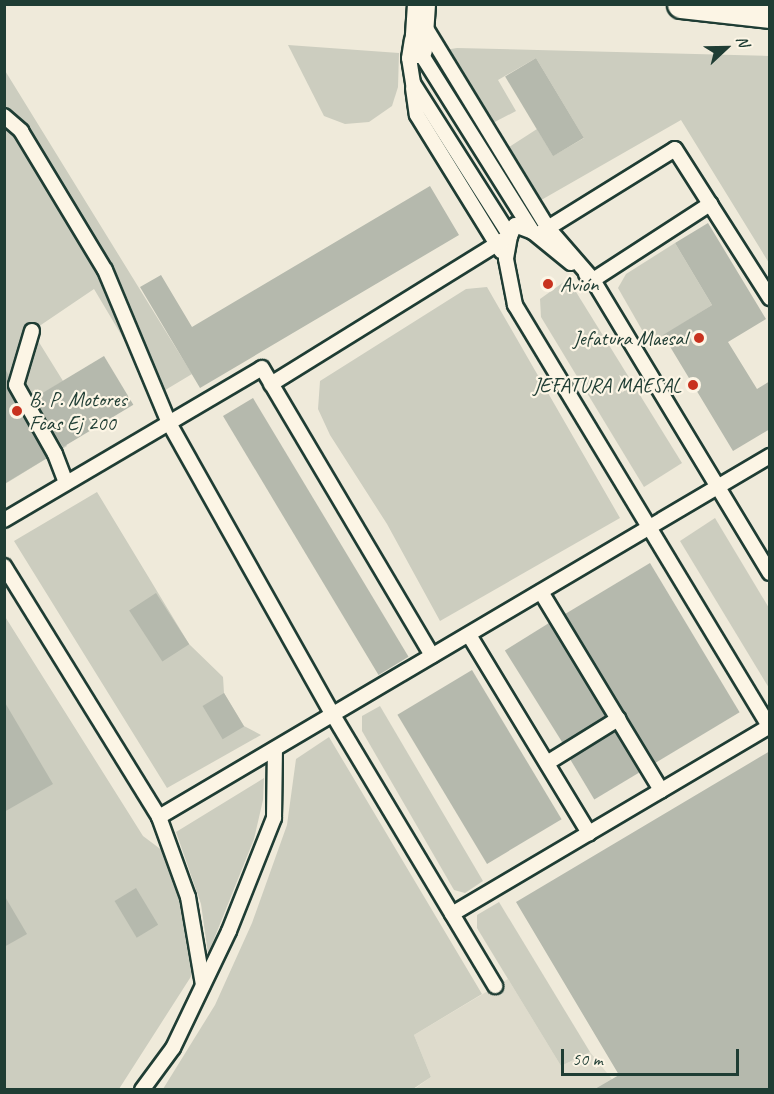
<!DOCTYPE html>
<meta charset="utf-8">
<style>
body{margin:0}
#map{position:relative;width:774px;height:1094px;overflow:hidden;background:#efeada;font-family:Caveat,sans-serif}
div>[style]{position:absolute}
.built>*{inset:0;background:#dedbcc}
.green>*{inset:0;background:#cccdbf}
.building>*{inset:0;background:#b5b9ad;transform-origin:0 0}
.roads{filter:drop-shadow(2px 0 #1f3d34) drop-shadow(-2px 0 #1f3d34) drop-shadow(0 2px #1f3d34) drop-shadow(0 -2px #1f3d34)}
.service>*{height:14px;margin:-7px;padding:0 7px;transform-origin:7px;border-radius:7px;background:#fcf5e5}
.minor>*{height:27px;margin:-13.5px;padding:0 13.5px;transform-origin:13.5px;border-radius:13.5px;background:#fcf5e5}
.dots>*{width:16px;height:16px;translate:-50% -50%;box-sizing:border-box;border:3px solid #fcf5e5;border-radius:50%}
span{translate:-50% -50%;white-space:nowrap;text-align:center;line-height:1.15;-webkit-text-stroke:4.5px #fcf5e5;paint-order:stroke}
.poi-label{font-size:21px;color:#1f3d34}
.left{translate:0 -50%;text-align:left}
.right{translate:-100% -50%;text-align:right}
.frame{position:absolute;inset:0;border:6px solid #1f3d34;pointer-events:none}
.north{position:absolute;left:696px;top:18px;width:60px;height:60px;-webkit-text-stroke:4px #fcf5e5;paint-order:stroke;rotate:68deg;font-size:16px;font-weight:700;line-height:24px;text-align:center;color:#1f3d34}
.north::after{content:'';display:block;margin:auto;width:21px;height:27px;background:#1f3d34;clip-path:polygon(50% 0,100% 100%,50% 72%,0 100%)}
.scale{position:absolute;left:561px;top:1049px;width:178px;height:27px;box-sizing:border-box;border:3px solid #1f3d34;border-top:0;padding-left:8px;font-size:18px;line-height:21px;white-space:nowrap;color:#1f3d34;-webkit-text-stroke:4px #fcf5e5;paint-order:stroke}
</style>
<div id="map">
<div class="built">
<i style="clip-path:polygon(508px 979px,561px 1066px,590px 1052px,620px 1089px,413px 1090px,431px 1077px,414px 1035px)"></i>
</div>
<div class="green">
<i style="clip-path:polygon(288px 45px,399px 53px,398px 87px,392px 106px,369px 122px,345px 124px,324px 116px)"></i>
<i style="clip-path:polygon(457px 48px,769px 56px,769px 263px,681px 120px,536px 203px,503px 151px,537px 129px,553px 156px,584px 138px,536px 58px,498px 80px,516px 111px,487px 126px,439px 51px)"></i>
<i style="clip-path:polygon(4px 69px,192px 374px,157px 395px,94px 289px,32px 331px,63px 381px,37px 397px,67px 446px,5px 484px)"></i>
<i style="clip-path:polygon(675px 243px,712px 305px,650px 344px,618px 288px,626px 274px)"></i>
<i style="clip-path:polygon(568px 279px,682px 463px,644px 487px,541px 317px,540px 299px)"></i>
<i style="clip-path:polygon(487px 287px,620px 518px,440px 621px,387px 524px,330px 435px,318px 409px,320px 381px,466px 289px)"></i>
<i style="clip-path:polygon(97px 492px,189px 644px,223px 677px,224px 693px,244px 726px,261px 735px,167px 788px,14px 541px)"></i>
<i style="clip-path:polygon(715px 518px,769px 608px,769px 688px,680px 541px)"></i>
<i style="clip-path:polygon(4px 615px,143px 836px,175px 860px,199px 964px,119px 1089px,5px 1089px)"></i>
<i style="clip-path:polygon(380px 706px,483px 881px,465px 893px,454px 890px,362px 731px,362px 716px)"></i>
<i style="clip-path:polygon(329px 737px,482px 994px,414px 1035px,431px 1077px,413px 1089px,163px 1089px,215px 1005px,252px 923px,287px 825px,296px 759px)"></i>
<i style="clip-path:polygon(264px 778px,263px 800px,254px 839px,208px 954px,201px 904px,176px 832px)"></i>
<i style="clip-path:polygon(499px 902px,590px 1052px,561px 1066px,508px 979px,477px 928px,477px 915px)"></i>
</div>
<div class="building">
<i style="left:536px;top:58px;width:93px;height:36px;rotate:59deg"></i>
<i style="clip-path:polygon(430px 186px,459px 235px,200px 388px,140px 287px,161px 275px,192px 327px)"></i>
<i style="clip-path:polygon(708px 223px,766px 319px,728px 342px,757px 389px,770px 381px,770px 429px,733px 451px,663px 335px,712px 305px,675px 243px)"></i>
<i style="left:104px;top:356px;width:57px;height:82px;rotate:59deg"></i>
<i style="clip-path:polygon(4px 367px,9px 376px,8px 389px,47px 458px,4px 484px)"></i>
<i style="left:253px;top:398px;width:302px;height:35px;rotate:59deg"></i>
<i style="left:650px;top:563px;width:174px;height:99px;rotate:59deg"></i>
<i style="left:156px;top:593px;width:61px;height:32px;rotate:57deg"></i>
<i style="left:549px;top:623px;width:109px;height:52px;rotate:58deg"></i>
<i style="left:472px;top:670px;width:174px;height:87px;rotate:59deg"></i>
<i style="left:224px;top:693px;width:39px;height:25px;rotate:59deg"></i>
<i style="clip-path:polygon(4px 701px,53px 784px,4px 812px)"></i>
<i style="left:615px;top:731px;width:48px;height:53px;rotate:59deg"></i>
<i style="clip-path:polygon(770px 751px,770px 1089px,595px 1089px,619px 1075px,516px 902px)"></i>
<i style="left:136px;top:888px;width:43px;height:25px;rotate:59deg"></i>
<i style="clip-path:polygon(4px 895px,27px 934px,4px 947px)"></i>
</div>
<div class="roads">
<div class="service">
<i style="left:424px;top:25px;width:238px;rotate:58.6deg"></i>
<i style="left:548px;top:228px;width:69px;rotate:49.1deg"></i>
<i style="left:593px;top:280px;width:140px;rotate:-33deg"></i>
<i style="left:418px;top:49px;width:216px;rotate:57.9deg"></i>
<i style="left:533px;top:232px;width:19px;rotate:-159deg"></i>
<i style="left:515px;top:225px;width:12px;rotate:114deg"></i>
<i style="left:510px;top:236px;width:23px;rotate:100deg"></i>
<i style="left:506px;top:259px;width:47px;rotate:78.9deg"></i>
<i style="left:515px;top:305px;width:494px;rotate:58.9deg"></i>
<i style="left:413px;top:88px;width:27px;rotate:82deg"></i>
<i style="left:417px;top:115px;width:160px;rotate:58.3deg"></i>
<i style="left:4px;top:116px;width:23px;rotate:41deg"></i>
<i style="left:21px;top:131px;width:162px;rotate:58.9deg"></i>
<i style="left:105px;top:270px;width:166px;rotate:67.3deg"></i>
<i style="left:169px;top:423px;width:335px;rotate:60.7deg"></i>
<i style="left:333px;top:715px;width:316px;rotate:59.1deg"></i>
<i style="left:543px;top:231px;width:155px;rotate:-31.8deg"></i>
<i style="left:675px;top:149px;width:177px;rotate:57.5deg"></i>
<i style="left:533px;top:232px;width:49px;rotate:39.2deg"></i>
<i style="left:586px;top:274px;width:9px;rotate:41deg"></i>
<i style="left:593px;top:280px;width:342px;rotate:58.9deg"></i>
<i style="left:32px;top:331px;width:56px;rotate:106.5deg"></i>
<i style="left:16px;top:385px;width:79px;rotate:60.5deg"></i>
<i style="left:55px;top:454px;width:31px;rotate:69deg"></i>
<i style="left:271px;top:384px;width:281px;rotate:-31.8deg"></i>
<i style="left:510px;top:236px;width:181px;rotate:-122.4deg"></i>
<i style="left:413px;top:83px;width:25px;rotate:-99deg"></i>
<i style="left:409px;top:58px;width:18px;rotate:-81deg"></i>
<i style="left:4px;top:520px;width:299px;rotate:-30.5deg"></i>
<i style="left:262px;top:368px;width:334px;rotate:59.4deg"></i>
<i style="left:4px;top:566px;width:295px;rotate:58.3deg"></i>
<i style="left:159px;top:817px;width:710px;rotate:-30.58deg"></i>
<i style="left:541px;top:592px;width:232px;rotate:58.8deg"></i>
<i style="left:469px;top:635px;width:232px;rotate:58.8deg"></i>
<i style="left:547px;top:763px;width:84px;rotate:-31.8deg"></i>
<i style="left:159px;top:817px;width:85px;rotate:70.1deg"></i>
<i style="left:188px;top:897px;width:89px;rotate:80.3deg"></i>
<i style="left:452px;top:914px;width:369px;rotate:-30.6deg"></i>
<i style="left:142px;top:1090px;width:52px;rotate:-53.6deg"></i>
<i style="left:173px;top:1048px;width:130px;rotate:-64.4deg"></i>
<i style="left:229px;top:931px;width:122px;rotate:-68.3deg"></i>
<i style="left:274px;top:818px;width:69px;rotate:-89.2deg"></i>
</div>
<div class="minor">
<i style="left:681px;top:4px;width:90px;rotate:6.4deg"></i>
<i style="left:418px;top:49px;width:45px;rotate:-86.2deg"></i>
</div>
</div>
<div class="dots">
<i style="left:548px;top:284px;background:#c8321e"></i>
<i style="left:699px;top:338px;background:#c8321e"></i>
<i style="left:693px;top:385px;background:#c8321e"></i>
<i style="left:17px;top:411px;background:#c8321e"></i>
</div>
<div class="poi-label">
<span class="left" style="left:560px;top:284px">Avión</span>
<span class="right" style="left:687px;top:338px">Jefatura Maesal</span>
<span class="right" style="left:681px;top:385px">JEFATURA MAESAL</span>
<span class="left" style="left:29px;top:411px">B. P. Motores<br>Fcas Ej 200</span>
</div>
<div class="frame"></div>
<div class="north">N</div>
<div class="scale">50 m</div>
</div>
